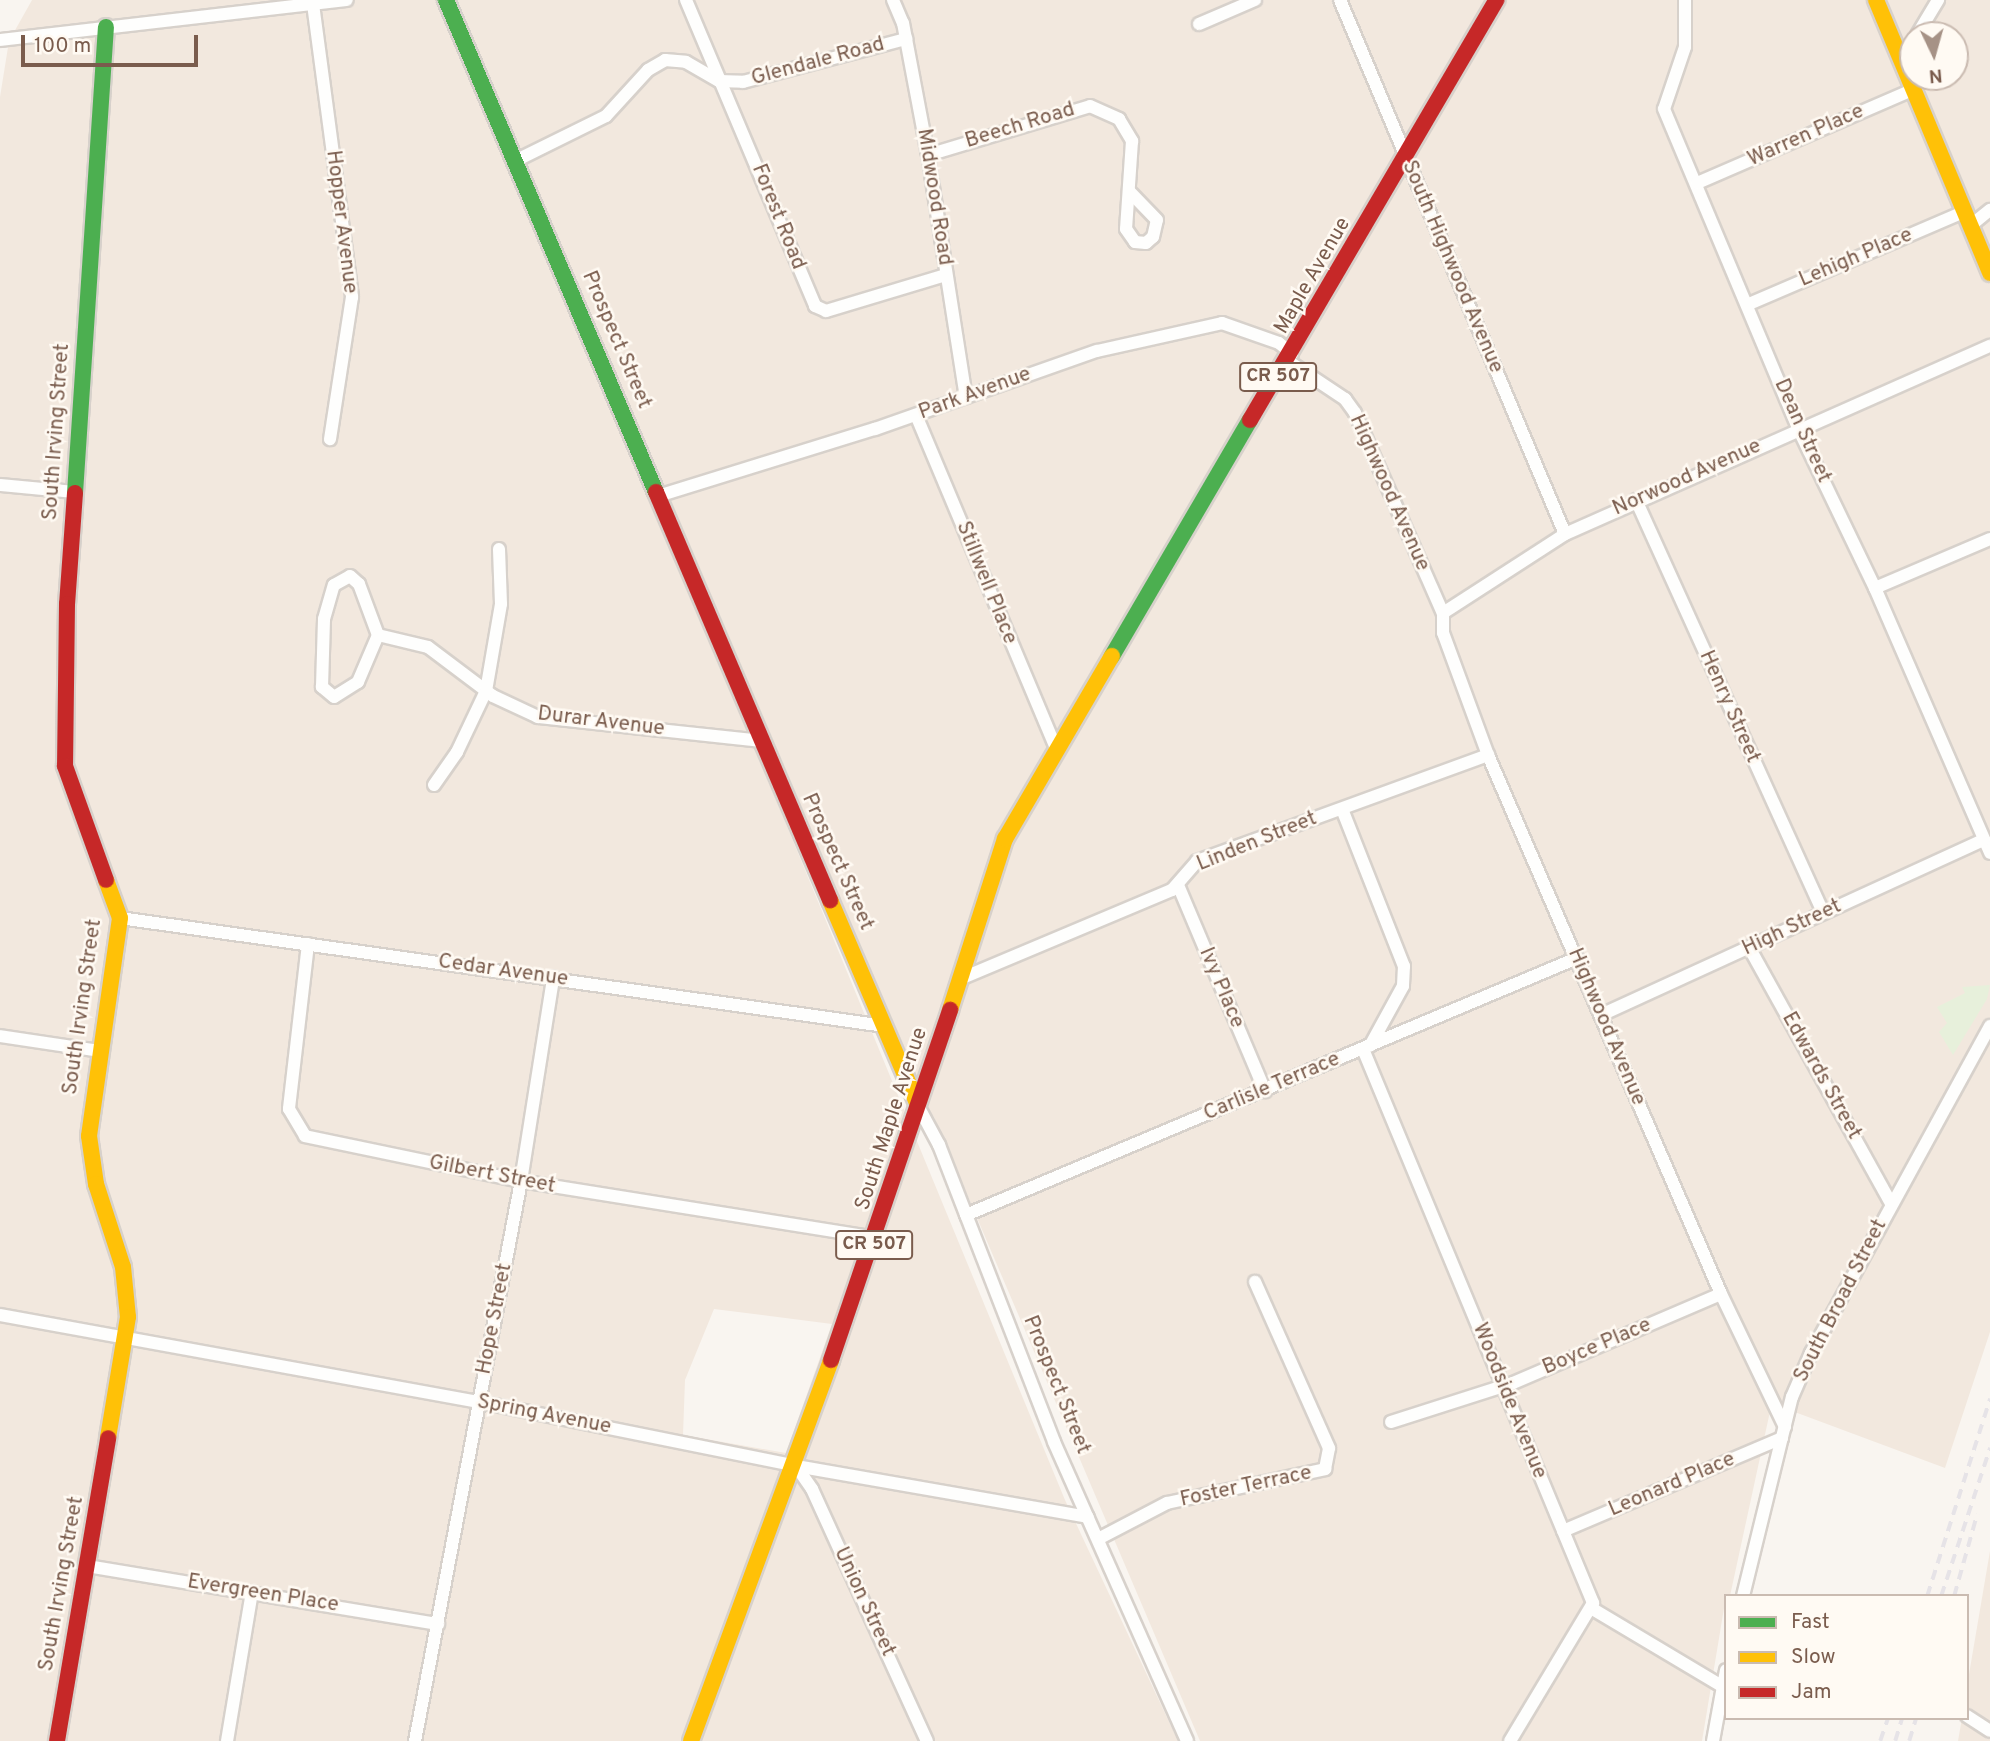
<!DOCTYPE html>
<style>
body{margin:0}
#map{position:relative;width:1990px;height:1741px;overflow:hidden;background:#f9f5f0;font-family:Overpass,sans-serif}
div>[style]{position:absolute}
.residential>*{inset:0;background:#f2e8de}
.green>*{inset:0;background:#e7f0db}
.roads{filter:drop-shadow(2px 0 #d7d1cb) drop-shadow(-2px 0 #d7d1cb) drop-shadow(0 2px #d7d1cb) drop-shadow(0 -2px #d7d1cb)}
.street>*{height:12px;margin:-6px;padding:0 6px;transform-origin:6px;border-radius:6px;background:#fefefd}
.fast>*{height:16px;margin:-8px;padding:0 8px;transform-origin:8px;border-radius:8px;background:#4caf50}
.slow>*{height:16px;margin:-8px;padding:0 8px;transform-origin:8px;border-radius:8px;background:#ffc107}
.jam>*{height:16px;margin:-8px;padding:0 8px;transform-origin:8px;border-radius:8px;background:#c62828}
.rail>*{height:3.5px;margin-top:-1.75px;transform-origin:0;background:repeating-linear-gradient(90deg,#e6e3e7 0 10px,transparent 0 17px)}
span{translate:-50% -50%;white-space:nowrap;text-align:center;line-height:1.15;-webkit-text-stroke:5px #fffaf3;paint-order:stroke}
.shield-label span{padding:2px 5px;background:#fffaf3;border:2px solid;border-radius:5px;-webkit-text-stroke-width:0}
.shield-label{font-size:19px;color:#7a5c4d;font-weight:700}
.street-label{font-size:21px;color:#7a5c4d}
.legend{position:absolute;left:1724px;top:1594px;width:245px;height:126px;box-sizing:border-box;background:#fffaf3;border:2px solid #cabbb1;margin:0;padding:9px 12px;list-style:none;font-size:21px;color:#7a5c4d}
.legend li{display:flex;align-items:center;gap:14px;height:35px}
.legend b{width:35px;border:2px solid #cabbb1}
.north{position:absolute;left:1899px;top:21px;width:70px;height:70px;box-sizing:border-box;background:#fffaf3;border:2px solid #cabbb1;border-radius:50%;rotate:175deg;font-size:19px;font-weight:700;line-height:28px;text-align:center;color:#7a5c4d}
.north::after{content:'';display:block;margin:auto;width:24px;height:32px;background:#a69286;clip-path:polygon(50% 0,100% 100%,50% 72%,0 100%)}
.scale{position:absolute;left:21px;top:35px;width:177px;height:32px;box-sizing:border-box;border:4px solid #7a5c4d;border-top:0;padding-left:9px;font-size:21px;line-height:24px;white-space:nowrap;color:#7a5c4d;-webkit-text-stroke:5px #fffaf3;paint-order:stroke}
</style>
<div id="map">
<div class="residential">
<i style="clip-path:polygon(evenodd,32px 0,446px 0,1065px 1500px,1178px 1741px,0 1741px,0 97px,9px 41px,32px 0,714px 1309px,832px 1324px,786px 1453px,683px 1435px,685px 1380px,714px 1309px)"></i>
<i style="clip-path:polygon(evenodd,457px 0,1990px 0,1990px 1332px,1945px 1468px,1792px 1411px,1774px 1393px,1730px 1596px,1726px 1596px,1702px 1741px,1200px 1741px,934px 1117px,921px 1104px,907px 1054px,457px 0,1913px 35px,1955px 35px,1955px 77px,1913px 77px,1913px 35px)"></i>
<i style="clip-path:polygon(1990px 1551px,1990px 1741px,1958px 1741px,1962px 1718px,1967px 1718px,1967px 1686px)"></i>
</div>
<div class="green">
<i style="clip-path:polygon(1990px 985px,1987px 999px,1953px 1055px,1939px 1032px,1947px 1023px,1937px 1007px,1965px 993px,1962px 987px)"></i>
</div>
<div class="roads">
<div class="street">
<i style="left:686px;top:0;width:332px;rotate:67.1deg"></i>
<i style="left:815px;top:306px;width:12px;rotate:24deg"></i>
<i style="left:826px;top:311px;width:125px;rotate:-16.7deg"></i>
<i style="left:893px;top:0;width:25px;rotate:67deg"></i>
<i style="left:903px;top:23px;width:134px;rotate:79.3deg"></i>
<i style="left:928px;top:155px;width:245px;rotate:81.1deg"></i>
<i style="left:1340px;top:0;width:579px;rotate:67.15deg"></i>
<i style="left:1685px;top:0;width:47px;rotate:90deg"></i>
<i style="left:1685px;top:47px;width:65px;rotate:108.7deg"></i>
<i style="left:1664px;top:109px;width:346px;rotate:67.2deg"></i>
<i style="left:1798px;top:428px;width:178px;rotate:64.3deg"></i>
<i style="left:1875px;top:588px;width:289px;rotate:66.5deg"></i>
<i style="left:313px;top:4px;width:296px;rotate:82.4deg"></i>
<i style="left:352px;top:297px;width:144px;rotate:98.8deg"></i>
<i style="left:1199px;top:24px;width:61px;rotate:-23.2deg"></i>
<i style="left:1917px;top:35px;width:41px;rotate:-59deg"></i>
<i style="left:0;top:40px;width:349px;rotate:-6.6deg"></i>
<i style="left:1901px;top:55px;width:18px;rotate:-47deg"></i>
<i style="left:928px;top:155px;width:169px;rotate:-16.8deg"></i>
<i style="left:1090px;top:106px;width:32px;rotate:24deg"></i>
<i style="left:1119px;top:119px;width:26px;rotate:59deg"></i>
<i style="left:1132px;top:141px;width:88px;rotate:93.9deg"></i>
<i style="left:1126px;top:229px;width:16px;rotate:55deg"></i>
<i style="left:1135px;top:242px;width:11px;rotate:5deg"></i>
<i style="left:1146px;top:243px;width:9px;rotate:-41deg"></i>
<i style="left:1153px;top:237px;width:17px;rotate:-77deg"></i>
<i style="left:1157px;top:220px;width:40px;rotate:-134deg"></i>
<i style="left:517px;top:160px;width:99px;rotate:-26.3deg"></i>
<i style="left:606px;top:116px;width:62px;rotate:-47.6deg"></i>
<i style="left:648px;top:70px;width:20px;rotate:-30deg"></i>
<i style="left:665px;top:60px;width:21px;rotate:5deg"></i>
<i style="left:686px;top:62px;width:38px;rotate:30deg"></i>
<i style="left:719px;top:81px;width:24px;rotate:2deg"></i>
<i style="left:743px;top:82px;width:169px;rotate:-14.8deg"></i>
<i style="left:1697px;top:183px;width:236px;rotate:-23.4deg"></i>
<i style="left:1970px;top:226px;width:26px;rotate:-39deg"></i>
<i style="left:1749px;top:304px;width:234px;rotate:-23.2deg"></i>
<i style="left:1288px;top:361px;width:69px;rotate:33.7deg"></i>
<i style="left:1345px;top:399px;width:17px;rotate:54deg"></i>
<i style="left:1355px;top:413px;width:219px;rotate:66.3deg"></i>
<i style="left:916px;top:415px;width:364px;rotate:67.2deg"></i>
<i style="left:0;top:485px;width:74px;rotate:5.4deg"></i>
<i style="left:658px;top:496px;width:227px;rotate:-17.2deg"></i>
<i style="left:875px;top:429px;width:235px;rotate:-19.4deg"></i>
<i style="left:1097px;top:351px;width:128px;rotate:-12.6deg"></i>
<i style="left:1222px;top:323px;width:60px;rotate:19.3deg"></i>
<i style="left:1279px;top:343px;width:17px;rotate:40deg"></i>
<i style="left:1636px;top:500px;width:453px;rotate:65.6deg"></i>
<i style="left:350px;top:576px;width:12px;rotate:42deg"></i>
<i style="left:359px;top:584px;width:54px;rotate:69.6deg"></i>
<i style="left:378px;top:635px;width:51px;rotate:113.1deg"></i>
<i style="left:358px;top:682px;width:28px;rotate:148deg"></i>
<i style="left:334px;top:697px;width:16px;rotate:-140deg"></i>
<i style="left:322px;top:687px;width:68px;rotate:-88.3deg"></i>
<i style="left:324px;top:619px;width:35px;rotate:-74deg"></i>
<i style="left:334px;top:585px;width:18px;rotate:-29deg"></i>
<i style="left:1875px;top:588px;width:125px;rotate:-23.1deg"></i>
<i style="left:378px;top:635px;width:51px;rotate:13.5deg"></i>
<i style="left:428px;top:647px;width:81px;rotate:37deg"></i>
<i style="left:493px;top:696px;width:50px;rotate:25deg"></i>
<i style="left:538px;top:717px;width:224px;rotate:6.1deg"></i>
<i style="left:434px;top:785px;width:40px;rotate:-55.1deg"></i>
<i style="left:457px;top:752px;width:68px;rotate:-64.6deg"></i>
<i style="left:486px;top:691px;width:88px;rotate:-80.2deg"></i>
<i style="left:501px;top:604px;width:55px;rotate:-92.1deg"></i>
<i style="left:1342px;top:809px;width:169px;rotate:68.5deg"></i>
<i style="left:1404px;top:966px;width:20px;rotate:93deg"></i>
<i style="left:1403px;top:986px;width:68px;rotate:118.8deg"></i>
<i style="left:1178px;top:885px;width:224px;rotate:67.1deg"></i>
<i style="left:120px;top:918px;width:773px;rotate:8.04deg"></i>
<i style="left:308px;top:944px;width:166px;rotate:96.6deg"></i>
<i style="left:289px;top:1109px;width:31px;rotate:59deg"></i>
<i style="left:305px;top:1136px;width:221px;rotate:11.8deg"></i>
<i style="left:521px;top:1181px;width:360px;rotate:9.1deg"></i>
<i style="left:1750px;top:949px;width:291px;rotate:61deg"></i>
<i style="left:960px;top:979px;width:230px;rotate:-22.8deg"></i>
<i style="left:1172px;top:890px;width:38px;rotate:-49deg"></i>
<i style="left:1197px;top:861px;width:310px;rotate:-20deg"></i>
<i style="left:1601px;top:1015px;width:421px;rotate:-24.6deg"></i>
<i style="left:0;top:1036px;width:101px;rotate:8.5deg"></i>
<i style="left:1363px;top:1049px;width:600px;rotate:67.45deg"></i>
<i style="left:1593px;top:1603px;width:161px;rotate:121deg"></i>
<i style="left:917px;top:1104px;width:47px;rotate:61.8deg"></i>
<i style="left:939px;top:1145px;width:318px;rotate:68.8deg"></i>
<i style="left:1054px;top:1442px;width:327px;rotate:66deg"></i>
<i style="left:966px;top:1215px;width:663px;rotate:-22.81deg"></i>
<i style="left:0;top:1315px;width:488px;rotate:10.3deg"></i>
<i style="left:480px;top:1402px;width:322px;rotate:11.4deg"></i>
<i style="left:796px;top:1466px;width:296px;rotate:9.9deg"></i>
<i style="left:1391px;top:1422px;width:128px;rotate:-17.7deg"></i>
<i style="left:1513px;top:1383px;width:226px;rotate:-23.2deg"></i>
<i style="left:1785px;top:1427px;width:148px;rotate:-115.7deg"></i>
<i style="left:1721px;top:1294px;width:587px;rotate:-113.38deg"></i>
<i style="left:1488px;top:755px;width:130px;rotate:-110.2deg"></i>
<i style="left:1443px;top:633px;width:20px;rotate:-90deg"></i>
<i style="left:1443px;top:613px;width:145px;rotate:-32.9deg"></i>
<i style="left:1565px;top:534px;width:465px;rotate:-23.9deg"></i>
<i style="left:796px;top:1466px;width:28px;rotate:55deg"></i>
<i style="left:812px;top:1489px;width:277px;rotate:65.5deg"></i>
<i style="left:1563px;top:1531px;width:238px;rotate:-23deg"></i>
<i style="left:1098px;top:1539px;width:78px;rotate:-27.6deg"></i>
<i style="left:1167px;top:1503px;width:162px;rotate:-12.1deg"></i>
<i style="left:1325px;top:1469px;width:21px;rotate:-79deg"></i>
<i style="left:1329px;top:1448px;width:182px;rotate:-114deg"></i>
<i style="left:87px;top:1566px;width:356px;rotate:9.4deg"></i>
<i style="left:1743px;top:1596px;width:205px;rotate:-76.2deg"></i>
<i style="left:1792px;top:1397px;width:48px;rotate:-66.6deg"></i>
<i style="left:1811px;top:1353px;width:373px;rotate:-61.3deg"></i>
<i style="left:1591px;top:1608px;width:152px;rotate:30.8deg"></i>
<i style="left:1967px;top:1716px;width:27px;rotate:33deg"></i>
<i style="left:227px;top:1741px;width:151px;rotate:-80.5deg"></i>
<i style="left:415px;top:1741px;width:570px;rotate:-79.28deg"></i>
<i style="left:521px;top:1181px;width:206px;rotate:-81deg"></i>
<i style="left:1713px;top:1741px;width:72px;rotate:-79.6deg"></i>
</div>
<div class="fast">
<i style="left:446px;top:0;width:535px;rotate:66.89deg"></i>
<i style="left:75px;top:493px;width:467px;rotate:-86.2deg"></i>
<i style="left:1112px;top:656px;width:273px;rotate:-59.7deg"></i>
</div>
<div class="slow">
<i style="left:1876px;top:0;width:296px;rotate:67.3deg"></i>
<i style="left:106px;top:880px;width:40px;rotate:69.8deg"></i>
<i style="left:120px;top:918px;width:220px;rotate:98.1deg"></i>
<i style="left:89px;top:1136px;width:49px;rotate:81.7deg"></i>
<i style="left:96px;top:1184px;width:87px;rotate:72deg"></i>
<i style="left:123px;top:1267px;width:50px;rotate:84.3deg"></i>
<i style="left:128px;top:1317px;width:123px;rotate:99.4deg"></i>
<i style="left:830px;top:900px;width:221px;rotate:66.8deg"></i>
<i style="left:950px;top:1010px;width:180px;rotate:-72.2deg"></i>
<i style="left:1005px;top:839px;width:212px;rotate:-59.7deg"></i>
<i style="left:691px;top:1741px;width:406px;rotate:-69.8deg"></i>
</div>
<div class="jam">
<i style="left:1250px;top:420px;width:487px;rotate:-59.6deg"></i>
<i style="left:656px;top:492px;width:444px;rotate:66.9deg"></i>
<i style="left:75px;top:493px;width:111px;rotate:94.1deg"></i>
<i style="left:67px;top:604px;width:162px;rotate:90.7deg"></i>
<i style="left:65px;top:766px;width:121px;rotate:70.2deg"></i>
<i style="left:831px;top:1360px;width:370px;rotate:-71.2deg"></i>
<i style="left:57px;top:1741px;width:307px;rotate:-80.4deg"></i>
</div>
</div>
<div class="rail">
<i style="left:1927px;top:1596px;width:207px;rotate:-72.3deg"></i>
<i style="left:1941px;top:1596px;width:156px;rotate:-71.7deg"></i>
<i style="left:1954px;top:1596px;width:85px;rotate:-74.3deg"></i>
<i style="left:1880px;top:1741px;width:24px;rotate:-71deg"></i>
<i style="left:1895px;top:1741px;width:24px;rotate:-73deg"></i>
<i style="left:1909px;top:1741px;width:24px;rotate:-73deg"></i>
</div>
<div class="shield-label">
<span style="left:1278px;top:377px">CR 507</span>
<span style="left:874px;top:1245px">CR 507</span>
</div>
<div class="street-label">
<span style="left:818px;top:62px;rotate:-15deg">Glendale Road</span>
<span style="left:1020px;top:126px;rotate:-17deg">Beech Road</span>
<span style="left:1806px;top:136px;rotate:-24deg">Warren Place</span>
<span style="left:934px;top:197px;rotate:81deg">Midwood Road</span>
<span style="left:778px;top:217px;rotate:68deg">Forest Road</span>
<span style="left:341px;top:222px;rotate:83deg">Hopper Avenue</span>
<span style="left:1856px;top:258px;rotate:-23deg">Lehigh Place</span>
<span style="left:1452px;top:267px;rotate:67deg">South Highwood Avenue</span>
<span style="left:1313px;top:276px;rotate:-60deg">Maple Avenue</span>
<span style="left:616px;top:340px;rotate:67deg">Prospect Street</span>
<span style="left:975px;top:394px;rotate:-20deg">Park Avenue</span>
<span style="left:1802px;top:431px;rotate:66deg">Dean Street</span>
<span style="left:57px;top:432px;rotate:-86deg">South Irving Street</span>
<span style="left:1687px;top:478px;rotate:-24deg">Norwood Avenue</span>
<span style="left:1389px;top:493px;rotate:66deg">Highwood Avenue</span>
<span style="left:986px;top:583px;rotate:68deg">Stillwell Place</span>
<span style="left:1729px;top:707px;rotate:66deg">Henry Street</span>
<span style="left:601px;top:722px;rotate:7deg">Durar Avenue</span>
<span style="left:1257px;top:842px;rotate:-22deg">Linden Street</span>
<span style="left:837px;top:862px;rotate:66deg">Prospect Street</span>
<span style="left:1792px;top:928px;rotate:-25deg">High Street</span>
<span style="left:503px;top:971px;rotate:8deg">Cedar Avenue</span>
<span style="left:1221px;top:988px;rotate:67deg">Ivy Place</span>
<span style="left:83px;top:1007px;rotate:-82deg">South Irving Street</span>
<span style="left:1606px;top:1027px;rotate:67deg">Highwood Avenue</span>
<span style="left:1821px;top:1076px;rotate:61deg">Edwards Street</span>
<span style="left:1272px;top:1087px;rotate:-23deg">Carlisle Terrace</span>
<span style="left:892px;top:1119px;rotate:-72deg">South Maple Avenue</span>
<span style="left:492px;top:1175px;rotate:11deg">Gilbert Street</span>
<span style="left:1841px;top:1301px;rotate:-63deg">South Broad Street</span>
<span style="left:495px;top:1319px;rotate:-79deg">Hope Street</span>
<span style="left:1597px;top:1347px;rotate:-23deg">Boyce Place</span>
<span style="left:1056px;top:1385px;rotate:68deg">Prospect Street</span>
<span style="left:1509px;top:1401px;rotate:68deg">Woodside Avenue</span>
<span style="left:544px;top:1415px;rotate:11deg">Spring Avenue</span>
<span style="left:1672px;top:1485px;rotate:-23deg">Leonard Place</span>
<span style="left:1246px;top:1487px;rotate:-12deg">Foster Terrace</span>
<span style="left:62px;top:1584px;rotate:-80deg">South Irving Street</span>
<span style="left:263px;top:1594px;rotate:9deg">Evergreen Place</span>
<span style="left:864px;top:1602px;rotate:65deg">Union Street</span>
</div>
<ul class="legend">
<li><b style="height:9px;background:#4caf50"></b>Fast</li>
<li><b style="height:9px;background:#ffc107"></b>Slow</li>
<li><b style="height:9px;background:#c62828"></b>Jam</li>
</ul>
<div class="north">N</div>
<div class="scale">100 m</div>
</div>
